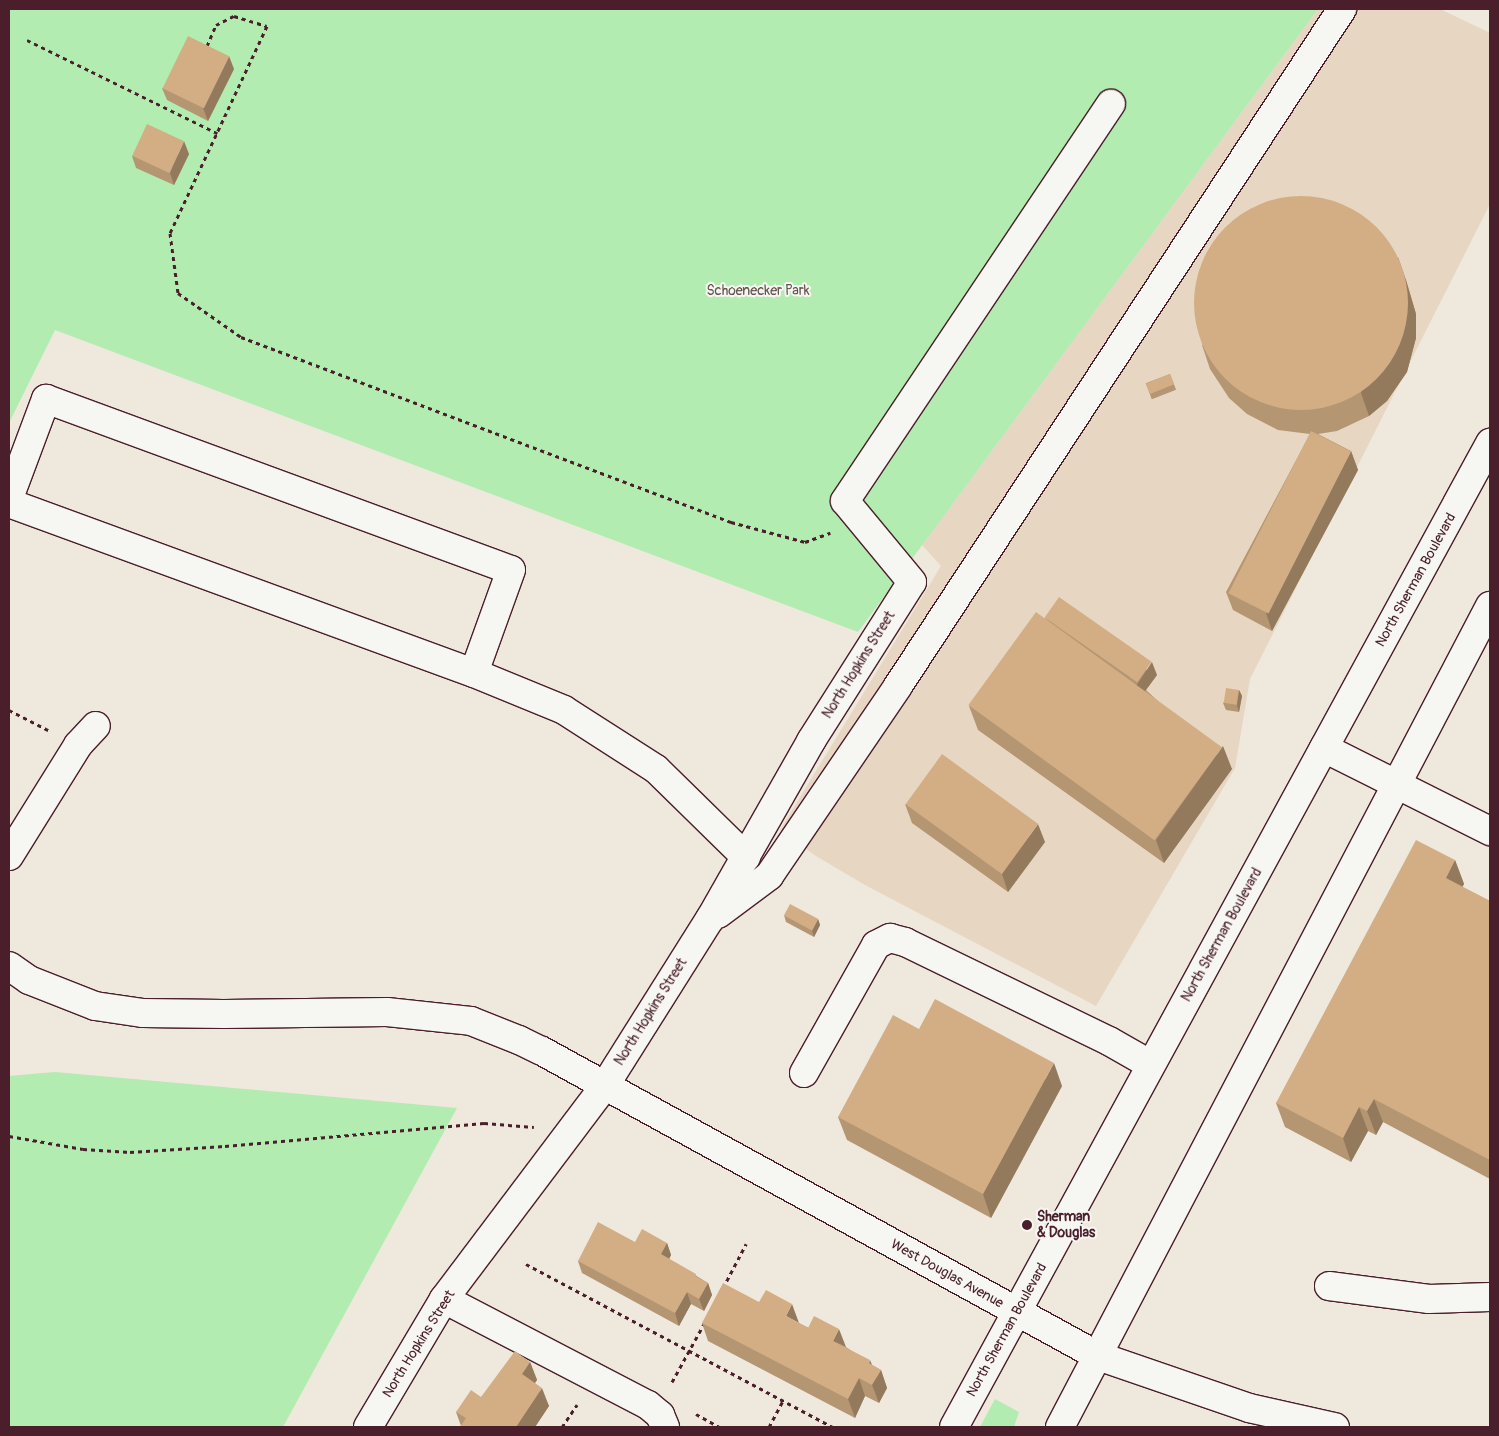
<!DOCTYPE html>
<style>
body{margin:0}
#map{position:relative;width:1499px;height:1436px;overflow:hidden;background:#efe8dc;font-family:Pangolin,sans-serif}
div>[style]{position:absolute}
.built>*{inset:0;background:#e7d7c2}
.green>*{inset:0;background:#b2ecb0}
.path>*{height:3px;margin-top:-1.5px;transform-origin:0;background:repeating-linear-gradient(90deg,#4a1f2b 0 4px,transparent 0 8px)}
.roads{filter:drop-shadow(1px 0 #4a1f2b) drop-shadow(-1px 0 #4a1f2b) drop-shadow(0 1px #4a1f2b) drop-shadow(0 -1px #4a1f2b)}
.minor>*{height:28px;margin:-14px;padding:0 14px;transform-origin:14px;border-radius:14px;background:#f6f6f2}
.major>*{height:28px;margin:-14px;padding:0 14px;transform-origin:14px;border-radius:14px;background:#f6f6f2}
.wall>*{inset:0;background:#b59672;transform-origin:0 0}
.shaded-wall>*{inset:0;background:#947a5d}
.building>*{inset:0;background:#d3ae85;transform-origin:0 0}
.round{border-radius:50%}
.dots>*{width:14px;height:14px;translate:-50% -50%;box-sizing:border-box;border:2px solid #f6f6f2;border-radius:50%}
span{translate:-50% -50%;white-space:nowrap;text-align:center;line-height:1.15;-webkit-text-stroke:4px #f6f6f2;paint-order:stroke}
.park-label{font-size:14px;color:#64524c}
.street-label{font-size:14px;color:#4a1f2b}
.poi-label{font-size:14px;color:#4a1f2b;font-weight:700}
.left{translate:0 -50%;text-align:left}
.frame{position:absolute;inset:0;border:10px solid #4a1f2b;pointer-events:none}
</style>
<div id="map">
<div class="built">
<i style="clip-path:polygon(1318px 9px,1440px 9px,1490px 33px,1490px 204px,1250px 679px,1235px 768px,1096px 1006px,865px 885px,816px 856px,780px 830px,941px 566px,922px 545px)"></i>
</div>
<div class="green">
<i style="clip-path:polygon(9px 9px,1318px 9px,858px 632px,55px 330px,9px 423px)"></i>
<i style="clip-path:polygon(55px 1072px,457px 1108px,283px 1427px,9px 1427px,9px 1076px)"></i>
<i style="clip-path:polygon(995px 1399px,1019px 1412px,1014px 1427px,980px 1427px)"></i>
</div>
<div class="path">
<i style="left:27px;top:40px;width:212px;rotate:26.1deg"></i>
<i style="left:207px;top:46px;width:23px;rotate:-67deg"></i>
<i style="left:216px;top:25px;width:20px;rotate:-27deg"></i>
<i style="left:234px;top:16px;width:34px;rotate:17deg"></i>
<i style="left:267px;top:26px;width:229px;rotate:115.1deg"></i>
<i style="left:170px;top:233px;width:61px;rotate:82.4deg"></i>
<i style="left:178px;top:293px;width:77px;rotate:34.9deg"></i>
<i style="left:241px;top:337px;width:524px;rotate:20.68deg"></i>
<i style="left:731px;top:522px;width:77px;rotate:15.1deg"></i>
<i style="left:805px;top:542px;width:27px;rotate:-20deg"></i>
<i style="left:9px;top:710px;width:44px;rotate:27.1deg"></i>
<i style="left:9px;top:1136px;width:75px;rotate:10deg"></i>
<i style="left:83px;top:1149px;width:47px;rotate:3.7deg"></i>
<i style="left:130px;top:1152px;width:95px;rotate:-3.6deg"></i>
<i style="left:225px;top:1146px;width:260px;rotate:-5.1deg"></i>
<i style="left:484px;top:1123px;width:50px;rotate:4.6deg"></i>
<i style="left:526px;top:1264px;width:347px;rotate:28deg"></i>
<i style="left:723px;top:1288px;width:50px;rotate:-62.4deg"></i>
<i style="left:672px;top:1382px;width:68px;rotate:-61.2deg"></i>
<i style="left:696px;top:1414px;width:26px;rotate:29deg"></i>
<i style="left:562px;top:1427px;width:27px;rotate:-56deg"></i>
<i style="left:769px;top:1427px;width:30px;rotate:-62deg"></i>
</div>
<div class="roads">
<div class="minor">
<i style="left:9px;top:498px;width:106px;rotate:-69.5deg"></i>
<i style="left:46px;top:399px;width:495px;rotate:20.2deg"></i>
<i style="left:511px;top:570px;width:109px;rotate:109.8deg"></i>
<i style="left:9px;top:503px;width:495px;rotate:20.1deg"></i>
<i style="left:474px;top:673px;width:97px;rotate:22.3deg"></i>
<i style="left:564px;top:710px;width:109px;rotate:32.7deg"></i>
<i style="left:656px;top:769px;width:126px;rotate:44.4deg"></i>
<i style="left:1324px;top:748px;width:186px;rotate:26.6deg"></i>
<i style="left:9px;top:856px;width:131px;rotate:-58.1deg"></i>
<i style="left:78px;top:745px;width:26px;rotate:-47deg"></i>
<i style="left:718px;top:914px;width:64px;rotate:-36.7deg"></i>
<i style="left:769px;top:876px;width:230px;rotate:-55.8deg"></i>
<i style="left:898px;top:686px;width:810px;rotate:-56.74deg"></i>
<i style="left:9px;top:966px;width:24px;rotate:35deg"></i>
<i style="left:29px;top:980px;width:71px;rotate:21.5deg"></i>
<i style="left:95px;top:1006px;width:49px;rotate:8.3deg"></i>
<i style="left:143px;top:1013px;width:81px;rotate:0.7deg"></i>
<i style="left:224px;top:1014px;width:163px;rotate:-0.7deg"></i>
<i style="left:387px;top:1012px;width:84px;rotate:6.1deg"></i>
<i style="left:471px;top:1021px;width:52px;rotate:21.6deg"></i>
<i style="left:519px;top:1040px;width:25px;rotate:26deg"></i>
<i style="left:542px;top:1051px;width:634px;rotate:28.75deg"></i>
<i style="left:1098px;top:1356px;width:160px;rotate:19deg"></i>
<i style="left:1249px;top:1408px;width:88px;rotate:12.5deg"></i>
<i style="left:804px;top:1073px;width:147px;rotate:-60.6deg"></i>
<i style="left:876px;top:945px;width:16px;rotate:-27deg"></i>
<i style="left:890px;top:938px;width:16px;rotate:15deg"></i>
<i style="left:905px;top:942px;width:227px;rotate:25.9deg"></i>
<i style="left:1109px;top:1041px;width:48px;rotate:29.7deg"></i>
<i style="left:1329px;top:1286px;width:101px;rotate:7.4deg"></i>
<i style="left:1429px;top:1299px;width:61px;rotate:-1.9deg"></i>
<i style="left:444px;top:1299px;width:230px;rotate:27.5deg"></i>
<i style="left:648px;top:1405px;width:16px;rotate:40deg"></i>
<i style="left:660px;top:1415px;width:13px;rotate:67deg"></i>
<i style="left:368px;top:1427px;width:149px;rotate:-59.3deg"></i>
<i style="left:444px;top:1299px;width:266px;rotate:-53deg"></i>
<i style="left:604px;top:1087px;width:199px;rotate:-57.8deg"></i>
<i style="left:710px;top:919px;width:205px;rotate:-60.4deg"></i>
<i style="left:811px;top:741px;width:188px;rotate:-57.6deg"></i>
<i style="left:912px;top:582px;width:105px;rotate:-129.6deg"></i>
<i style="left:845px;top:501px;width:478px;rotate:-56.2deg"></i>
</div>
<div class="major">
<i style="left:954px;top:1427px;width:1121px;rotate:-61.42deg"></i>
<i style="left:1060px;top:1427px;width:927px;rotate:-62.36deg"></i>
</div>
</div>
<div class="wall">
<i style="clip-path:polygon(234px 69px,208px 121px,167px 100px,162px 88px)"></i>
<i style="clip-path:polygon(189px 154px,174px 185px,136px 168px,132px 156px)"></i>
<i style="clip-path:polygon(1406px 280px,1416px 314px,1416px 338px,1407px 372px,1387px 401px,1369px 416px,1337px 431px,1318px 434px,1351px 451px,1358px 470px,1272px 631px,1233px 610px,1226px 592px,1310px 434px,1278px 430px,1247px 414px,1229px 398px,1210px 369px,1202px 345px)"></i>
<i style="left:1170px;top:374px;width:17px;height:26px;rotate:69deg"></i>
<i style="clip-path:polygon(1045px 618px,1157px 675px,1146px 690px,1232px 769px,1164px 863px,978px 730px,969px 706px)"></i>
<i style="clip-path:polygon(1239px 690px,1242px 696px,1239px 712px,1226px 710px,1223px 703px)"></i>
<i style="clip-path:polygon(905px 804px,1045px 842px,1008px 892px,912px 823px)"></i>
<i style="clip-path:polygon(1455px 860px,1464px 884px,1462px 887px,1490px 901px,1490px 1179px,1383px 1122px,1376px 1135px,1368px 1131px,1351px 1162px,1285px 1127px,1276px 1103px)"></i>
<i style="clip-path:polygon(784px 915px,818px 919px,820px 925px,814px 937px,786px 922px)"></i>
<i style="clip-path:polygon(919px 1029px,1062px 1086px,991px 1218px,847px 1140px,838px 1117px)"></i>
<i style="clip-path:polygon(635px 1242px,667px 1243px,671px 1255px,669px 1259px,708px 1283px,712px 1295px,704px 1311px,691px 1304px,679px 1326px,582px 1273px,578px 1261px)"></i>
<i style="clip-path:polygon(702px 1323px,799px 1323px,846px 1347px,872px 1365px,881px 1370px,887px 1388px,879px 1403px,865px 1396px,855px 1418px,708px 1341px)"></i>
<i style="clip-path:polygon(530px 1362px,537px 1380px,535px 1383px,549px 1406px,535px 1427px,460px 1427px,461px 1426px,456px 1412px,481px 1397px)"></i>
</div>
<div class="shaded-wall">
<i style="clip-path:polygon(229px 56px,234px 69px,208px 121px,203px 108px)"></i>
<i style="clip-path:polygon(184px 141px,189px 154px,174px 185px,170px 173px)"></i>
<i style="clip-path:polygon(1398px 257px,1406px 280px,1416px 314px,1416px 338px,1407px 372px,1387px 401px,1369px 416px,1361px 393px)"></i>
<i style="clip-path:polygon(1351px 451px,1358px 470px,1272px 631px,1266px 613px)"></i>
<i style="clip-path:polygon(1152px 662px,1157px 675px,1140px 698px,1136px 686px)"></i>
<i style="clip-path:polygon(1239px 690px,1242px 696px,1239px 712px,1237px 706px)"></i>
<i style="clip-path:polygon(1223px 746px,1232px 769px,1164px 863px,1156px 840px)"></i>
<i style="clip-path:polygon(1038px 824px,1045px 842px,1008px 892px,1002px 874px)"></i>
<i style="clip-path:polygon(1455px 860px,1464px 884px,1454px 901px,1446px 878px)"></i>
<i style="clip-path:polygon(818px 919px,820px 925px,814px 937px,812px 930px)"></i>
<i style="clip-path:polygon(1054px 1063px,1062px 1086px,991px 1218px,983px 1194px)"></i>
<i style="clip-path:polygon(1374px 1099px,1383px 1122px,1376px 1135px,1367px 1111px)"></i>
<i style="clip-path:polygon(1359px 1107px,1368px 1131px,1351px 1162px,1343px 1138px)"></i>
<i style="clip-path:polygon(667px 1243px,671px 1255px,665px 1267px,661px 1254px)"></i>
<i style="clip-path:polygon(708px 1283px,712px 1295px,704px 1311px,699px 1299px)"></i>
<i style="clip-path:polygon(687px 1292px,691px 1304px,679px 1326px,675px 1313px)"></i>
<i style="clip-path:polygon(792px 1304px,799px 1323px,786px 1316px)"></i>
<i style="clip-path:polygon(839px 1329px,846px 1347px,833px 1341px)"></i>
<i style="clip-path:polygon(870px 1360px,877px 1377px,881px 1370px,887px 1388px,879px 1403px,872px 1385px,869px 1363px)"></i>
<i style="clip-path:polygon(530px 1362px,537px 1380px,528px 1392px,522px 1374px)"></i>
<i style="clip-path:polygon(859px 1378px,865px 1396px,855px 1418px,848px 1399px)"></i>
<i style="clip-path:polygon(542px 1388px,549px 1406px,535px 1427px,516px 1427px)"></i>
</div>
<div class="building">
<i style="left:188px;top:36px;width:46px;height:58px;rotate:26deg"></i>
<i style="left:147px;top:124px;width:41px;height:35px;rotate:25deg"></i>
<i class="round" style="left:1194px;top:196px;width:214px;height:214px"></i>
<i style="left:1170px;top:374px;width:11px;height:26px;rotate:68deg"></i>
<i style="left:1311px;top:431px;width:45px;height:182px;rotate:27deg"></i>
<i style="left:1059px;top:597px;width:113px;height:25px;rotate:35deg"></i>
<i style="left:1036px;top:612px;width:230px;height:115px;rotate:36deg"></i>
<i style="left:1226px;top:688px;width:13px;height:15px;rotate:9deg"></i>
<i style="left:942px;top:754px;width:119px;height:62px;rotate:36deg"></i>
<i style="clip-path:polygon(1416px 840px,1455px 860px,1446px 878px,1490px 901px,1490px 1160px,1374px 1099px,1367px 1111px,1359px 1107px,1343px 1138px,1276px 1103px)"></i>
<i style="left:790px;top:904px;width:32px;height:13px;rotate:28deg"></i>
<i style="clip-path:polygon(935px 999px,1054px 1063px,983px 1194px,838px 1117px,893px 1015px,919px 1029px)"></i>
<i style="clip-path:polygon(598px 1222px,635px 1242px,642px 1229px,667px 1243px,661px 1254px,696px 1274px,695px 1276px,708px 1283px,699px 1299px,687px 1292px,675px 1313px,578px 1261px)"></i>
<i style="clip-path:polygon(723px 1283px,759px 1302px,766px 1290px,792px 1304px,786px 1316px,808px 1328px,814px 1316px,839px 1329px,833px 1341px,870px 1360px,869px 1363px,881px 1370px,872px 1385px,859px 1378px,848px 1399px,702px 1323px)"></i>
<i style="clip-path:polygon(515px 1351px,530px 1362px,522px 1374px,542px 1388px,516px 1427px,460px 1427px,466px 1418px,456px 1412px,471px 1390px,481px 1397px)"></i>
</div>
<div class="dots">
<i style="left:1027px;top:1225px;background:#4a1f2b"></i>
</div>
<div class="park-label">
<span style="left:758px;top:291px">Schoenecker Park</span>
</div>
<div class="street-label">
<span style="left:1416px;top:580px;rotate:-61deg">North Sherman Boulevard</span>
<span style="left:859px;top:665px;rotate:-58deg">North Hopkins Street</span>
<span style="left:1222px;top:935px;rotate:-61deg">North Sherman Boulevard</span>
<span style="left:651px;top:1012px;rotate:-58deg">North Hopkins Street</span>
<span style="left:947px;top:1274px;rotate:29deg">West Douglas Avenue</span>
<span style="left:1007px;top:1330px;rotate:-61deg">North Sherman Boulevard</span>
<span style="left:419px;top:1344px;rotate:-58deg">North Hopkins Street</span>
</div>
<div class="poi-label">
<span class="left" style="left:1037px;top:1225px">Sherman<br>&amp; Douglas</span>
</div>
<div class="frame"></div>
</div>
